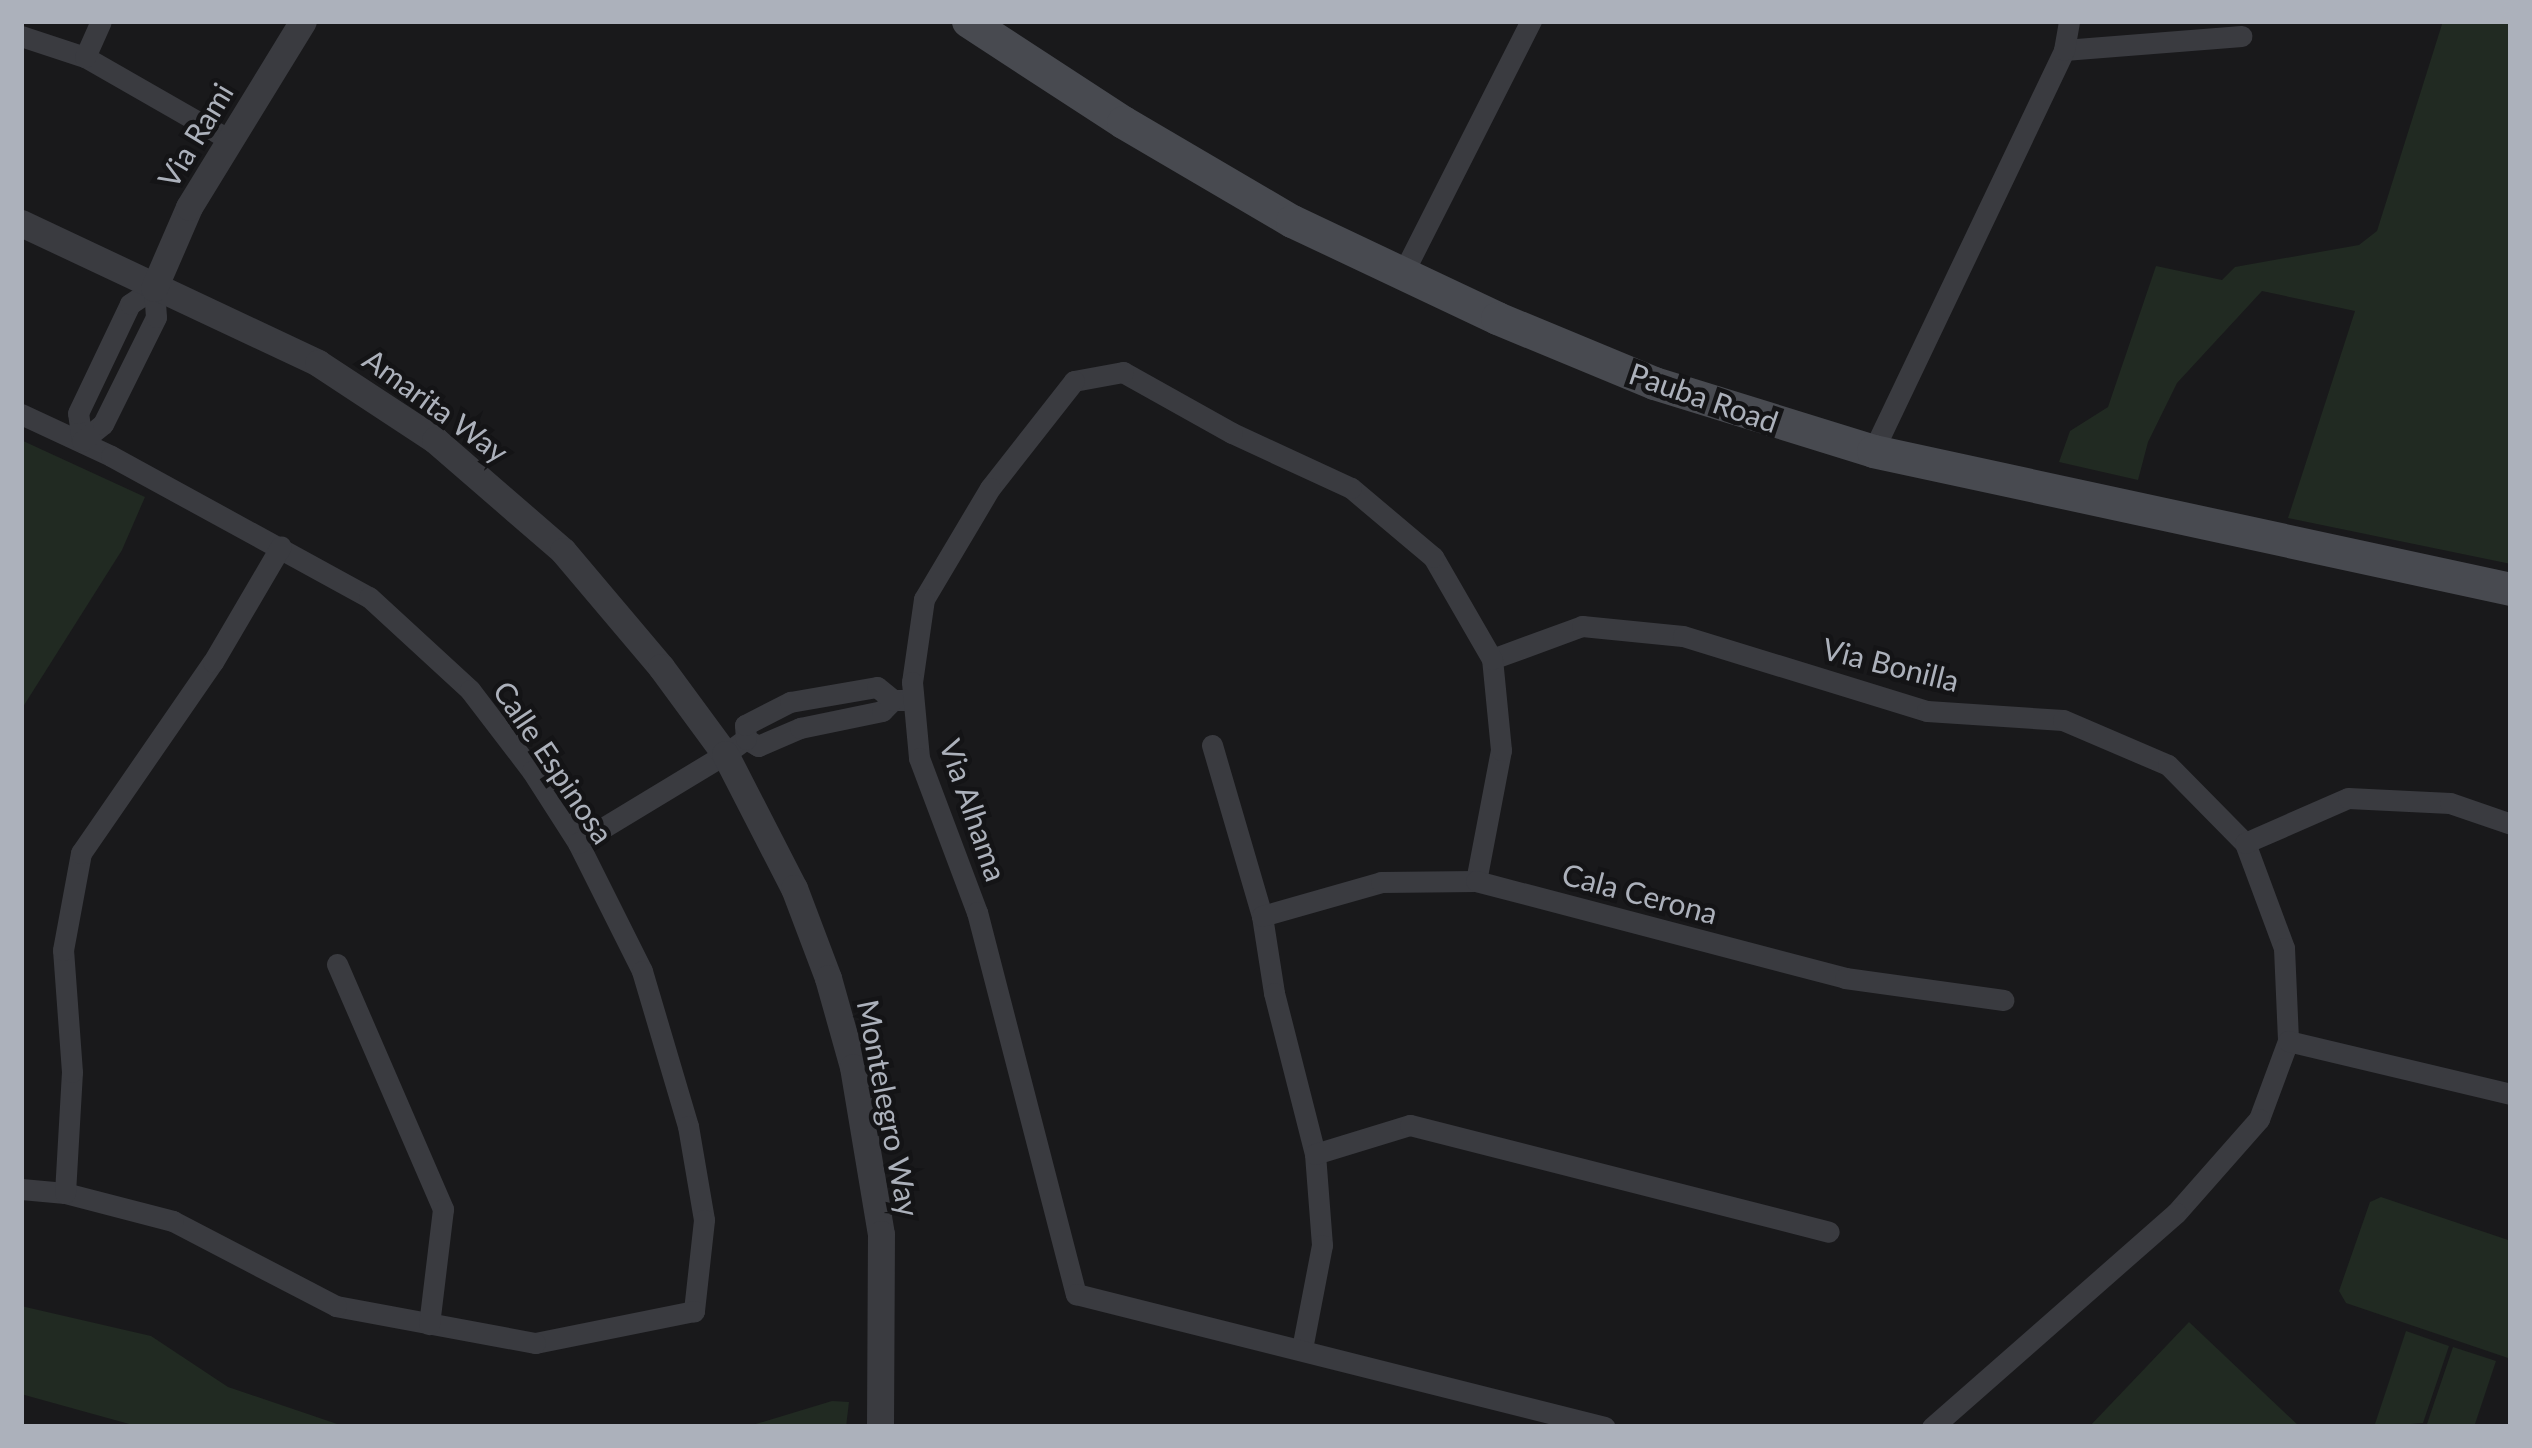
<!DOCTYPE html>
<style>
body{margin:0}
#map{position:relative;width:2532px;height:1448px;overflow:hidden;background:#19191b;font-family:Lato,sans-serif}
div>[style]{position:absolute}
.green>*{inset:0;background:#212a22}
.minor>*{height:21px;margin:-10.5px;padding:0 10.5px;transform-origin:10.5px;border-radius:10.5px;background:#3a3b40}
.tertiary>*{height:27px;margin:-13.5px;padding:0 13.5px;transform-origin:13.5px;border-radius:13.5px;background:#3a3b40}
.secondary>*{height:33px;margin:-16.5px;padding:0 16.5px;transform-origin:16.5px;border-radius:16.5px;background:#484a50}
span{translate:-50% -50%;white-space:nowrap;text-align:center;line-height:1.15;-webkit-text-stroke:9px #141416;paint-order:stroke}
.street-label{font-size:30px;color:#acb1bb}
.frame{position:absolute;inset:0;border:24px solid #acb1bb;pointer-events:none}
</style>
<div id="map">
<div class="green">
<i style="clip-path:polygon(2443px 21px,2511px 21px,2511px 564px,2288px 518px,2355px 311px,2262px 291px,2177px 383px,2148px 442px,2138px 480px,2059px 462px,2070px 431px,2108px 407px,2156px 266px,2222px 280px,2235px 267px,2359px 245px,2377px 231px)"></i>
<i style="clip-path:polygon(21px 440px,145px 497px,122px 550px,21px 710px)"></i>
<i style="clip-path:polygon(2381px 1197px,2511px 1241px,2511px 1359px,2346px 1303px,2339px 1291px,2370px 1202px)"></i>
<i style="clip-path:polygon(21px 1306px,151px 1336px,228px 1387px,346px 1427px,140px 1427px,21px 1394px)"></i>
<i style="clip-path:polygon(2189px 1322px,2300px 1427px,2089px 1427px)"></i>
<i style="clip-path:polygon(2406px 1331px,2449px 1346px,2423px 1423px,2374px 1427px)"></i>
<i style="clip-path:polygon(2453px 1347px,2496px 1361px,2474px 1427px,2426px 1427px)"></i>
<i style="clip-path:polygon(832px 1401px,849px 1402px,846px 1427px,746px 1427px)"></i>
</div>
<div class="minor">
<i style="left:21px;top:36px;width:67px;rotate:18.2deg"></i>
<i style="left:85px;top:57px;width:167px;rotate:29.8deg"></i>
<i style="left:2064px;top:50px;width:178px;rotate:-4.5deg"></i>
<i style="left:85px;top:57px;width:39px;rotate:-66deg"></i>
<i style="left:1402px;top:275px;width:285px;rotate:-63.1deg"></i>
<i style="left:21px;top:414px;width:99px;rotate:25deg"></i>
<i style="left:111px;top:456px;width:294px;rotate:28.7deg"></i>
<i style="left:369px;top:597px;width:137px;rotate:42.6deg"></i>
<i style="left:470px;top:690px;width:102px;rotate:52.6deg"></i>
<i style="left:532px;top:771px;width:85px;rotate:57.4deg"></i>
<i style="left:578px;top:843px;width:143px;rotate:63.4deg"></i>
<i style="left:642px;top:971px;width:162px;rotate:73.5deg"></i>
<i style="left:688px;top:1126px;width:95px;rotate:80.3deg"></i>
<i style="left:704px;top:1220px;width:92px;rotate:96.3deg"></i>
<i style="left:694px;top:1311px;width:162px;rotate:168.6deg"></i>
<i style="left:535px;top:1343px;width:202px;rotate:-169.5deg"></i>
<i style="left:336px;top:1306px;width:184px;rotate:-152.5deg"></i>
<i style="left:173px;top:1221px;width:112px;rotate:-165.5deg"></i>
<i style="left:65px;top:1193px;width:44px;rotate:-174.8deg"></i>
<i style="left:82px;top:441px;width:28px;rotate:-98deg"></i>
<i style="left:78px;top:413px;width:121px;rotate:-64.5deg"></i>
<i style="left:130px;top:304px;width:29px;rotate:-34deg"></i>
<i style="left:82px;top:441px;width:27px;rotate:-39deg"></i>
<i style="left:103px;top:424px;width:119px;rotate:-63.6deg"></i>
<i style="left:156px;top:317px;width:29px;rotate:-94deg"></i>
<i style="left:1873px;top:451px;width:444px;rotate:-64.5deg"></i>
<i style="left:2064px;top:50px;width:29px;rotate:-80deg"></i>
<i style="left:1492px;top:659px;width:96px;rotate:-20.1deg"></i>
<i style="left:1582px;top:626px;width:101px;rotate:5.7deg"></i>
<i style="left:1683px;top:636px;width:255px;rotate:17.1deg"></i>
<i style="left:1927px;top:711px;width:136px;rotate:3.8deg"></i>
<i style="left:2063px;top:720px;width:114px;rotate:23.2deg"></i>
<i style="left:2168px;top:765px;width:110px;rotate:45.4deg"></i>
<i style="left:2245px;top:843px;width:112px;rotate:69.6deg"></i>
<i style="left:2284px;top:948px;width:93px;rotate:87.5deg"></i>
<i style="left:2288px;top:1041px;width:83px;rotate:110.4deg"></i>
<i style="left:2259px;top:1119px;width:125px;rotate:131.4deg"></i>
<i style="left:2176px;top:1213px;width:325px;rotate:138.7deg"></i>
<i style="left:746px;top:739px;width:14px;rotate:30deg"></i>
<i style="left:758px;top:746px;width:46px;rotate:-23.2deg"></i>
<i style="left:800px;top:728px;width:84px;rotate:-11.7deg"></i>
<i style="left:882px;top:711px;width:16px;rotate:-45deg"></i>
<i style="left:893px;top:700px;width:15px"></i>
<i style="left:1212px;top:745px;width:178px;rotate:73.7deg"></i>
<i style="left:1262px;top:916px;width:78px;rotate:81.1deg"></i>
<i style="left:1274px;top:993px;width:166px;rotate:75.7deg"></i>
<i style="left:1315px;top:1154px;width:91px;rotate:85.6deg"></i>
<i style="left:1322px;top:1245px;width:106px;rotate:100.9deg"></i>
<i style="left:578px;top:843px;width:172px;rotate:-31.2deg"></i>
<i style="left:725px;top:754px;width:26px;rotate:-36deg"></i>
<i style="left:746px;top:739px;width:14px;rotate:-94deg"></i>
<i style="left:745px;top:725px;width:51px;rotate:-27.1deg"></i>
<i style="left:790px;top:702px;width:88px;rotate:-9.8deg"></i>
<i style="left:877px;top:687px;width:21px;rotate:39deg"></i>
<i style="left:2245px;top:843px;width:112px;rotate:-23.6deg"></i>
<i style="left:2348px;top:798px;width:102px;rotate:2.8deg"></i>
<i style="left:2450px;top:803px;width:65px;rotate:19deg"></i>
<i style="left:1476px;top:881px;width:133px;rotate:-79.2deg"></i>
<i style="left:1501px;top:750px;width:91px;rotate:-95.6deg"></i>
<i style="left:1492px;top:659px;width:118px;rotate:-120deg"></i>
<i style="left:1433px;top:557px;width:107px;rotate:-139.9deg"></i>
<i style="left:1351px;top:488px;width:131px;rotate:-155.2deg"></i>
<i style="left:1232px;top:433px;width:125px;rotate:-150.8deg"></i>
<i style="left:1123px;top:372px;width:50px;rotate:169.6deg"></i>
<i style="left:1074px;top:381px;width:136px;rotate:128.1deg"></i>
<i style="left:990px;top:488px;width:129px;rotate:120.7deg"></i>
<i style="left:924px;top:599px;width:84px;rotate:98.2deg"></i>
<i style="left:912px;top:682px;width:76px;rotate:84.7deg"></i>
<i style="left:919px;top:758px;width:165px;rotate:69.4deg"></i>
<i style="left:977px;top:912px;width:395px;rotate:75.5deg"></i>
<i style="left:1076px;top:1294px;width:545px;rotate:14.11deg"></i>
<i style="left:1262px;top:916px;width:124px;rotate:-15.9deg"></i>
<i style="left:1381px;top:882px;width:95px;rotate:-0.6deg"></i>
<i style="left:1476px;top:881px;width:382px;rotate:14.7deg"></i>
<i style="left:1845px;top:978px;width:160px;rotate:7.9deg"></i>
<i style="left:337px;top:964px;width:267px;rotate:66.6deg"></i>
<i style="left:443px;top:1209px;width:116px;rotate:96.9deg"></i>
<i style="left:2288px;top:1041px;width:229px;rotate:13.4deg"></i>
<i style="left:1315px;top:1154px;width:99px;rotate:-17deg"></i>
<i style="left:1410px;top:1125px;width:432px;rotate:14.3deg"></i>
<i style="left:65px;top:1193px;width:121px;rotate:-86.7deg"></i>
<i style="left:72px;top:1072px;width:122px;rotate:-94.2deg"></i>
<i style="left:63px;top:950px;width:99px;rotate:-79.5deg"></i>
<i style="left:81px;top:853px;width:232px;rotate:-55.4deg"></i>
<i style="left:213px;top:662px;width:134px;rotate:-59.6deg"></i>
</div>
<div class="tertiary">
<i style="left:21px;top:223px;width:328px;rotate:25.2deg"></i>
<i style="left:318px;top:363px;width:140px;rotate:33.3deg"></i>
<i style="left:435px;top:440px;width:169px;rotate:40.9deg"></i>
<i style="left:563px;top:551px;width:152px;rotate:49.8deg"></i>
<i style="left:661px;top:667px;width:108px;rotate:53.7deg"></i>
<i style="left:725px;top:754px;width:151px;rotate:62.8deg"></i>
<i style="left:794px;top:888px;width:96px;rotate:69.3deg"></i>
<i style="left:828px;top:978px;width:92px;rotate:74.3deg"></i>
<i style="left:853px;top:1067px;width:169px;rotate:80.5deg"></i>
<i style="left:881px;top:1234px;width:193px;rotate:90.3deg"></i>
<i style="left:154px;top:288px;width:88px;rotate:-66.6deg"></i>
<i style="left:189px;top:207px;width:218px;rotate:-58.5deg"></i>
</div>
<div class="secondary">
<i style="left:968px;top:21px;width:185px;rotate:33.1deg"></i>
<i style="left:1123px;top:122px;width:196px;rotate:30.4deg"></i>
<i style="left:1292px;top:221px;width:227px;rotate:25.3deg"></i>
<i style="left:1497px;top:318px;width:170px;rotate:22.5deg"></i>
<i style="left:1654px;top:383px;width:229px;rotate:17.2deg"></i>
<i style="left:1873px;top:451px;width:653px;rotate:12.21deg"></i>
</div>
<div class="street-label">
<span style="left:195px;top:135px;rotate:-59deg">Via Rami</span>
<span style="left:1704px;top:397px;rotate:19deg">Pauba Road</span>
<span style="left:436px;top:405px;rotate:36deg">Amarita Way</span>
<span style="left:1891px;top:664px;rotate:14deg">Via Bonilla</span>
<span style="left:554px;top:762px;rotate:56deg">Calle Espinosa</span>
<span style="left:974px;top:810px;rotate:71deg">Via Alhama</span>
<span style="left:1640px;top:893px;rotate:15deg">Cala Cerona</span>
<span style="left:889px;top:1108px;rotate:79deg">Montelegro Way</span>
</div>
<div class="frame"></div>
</div>
